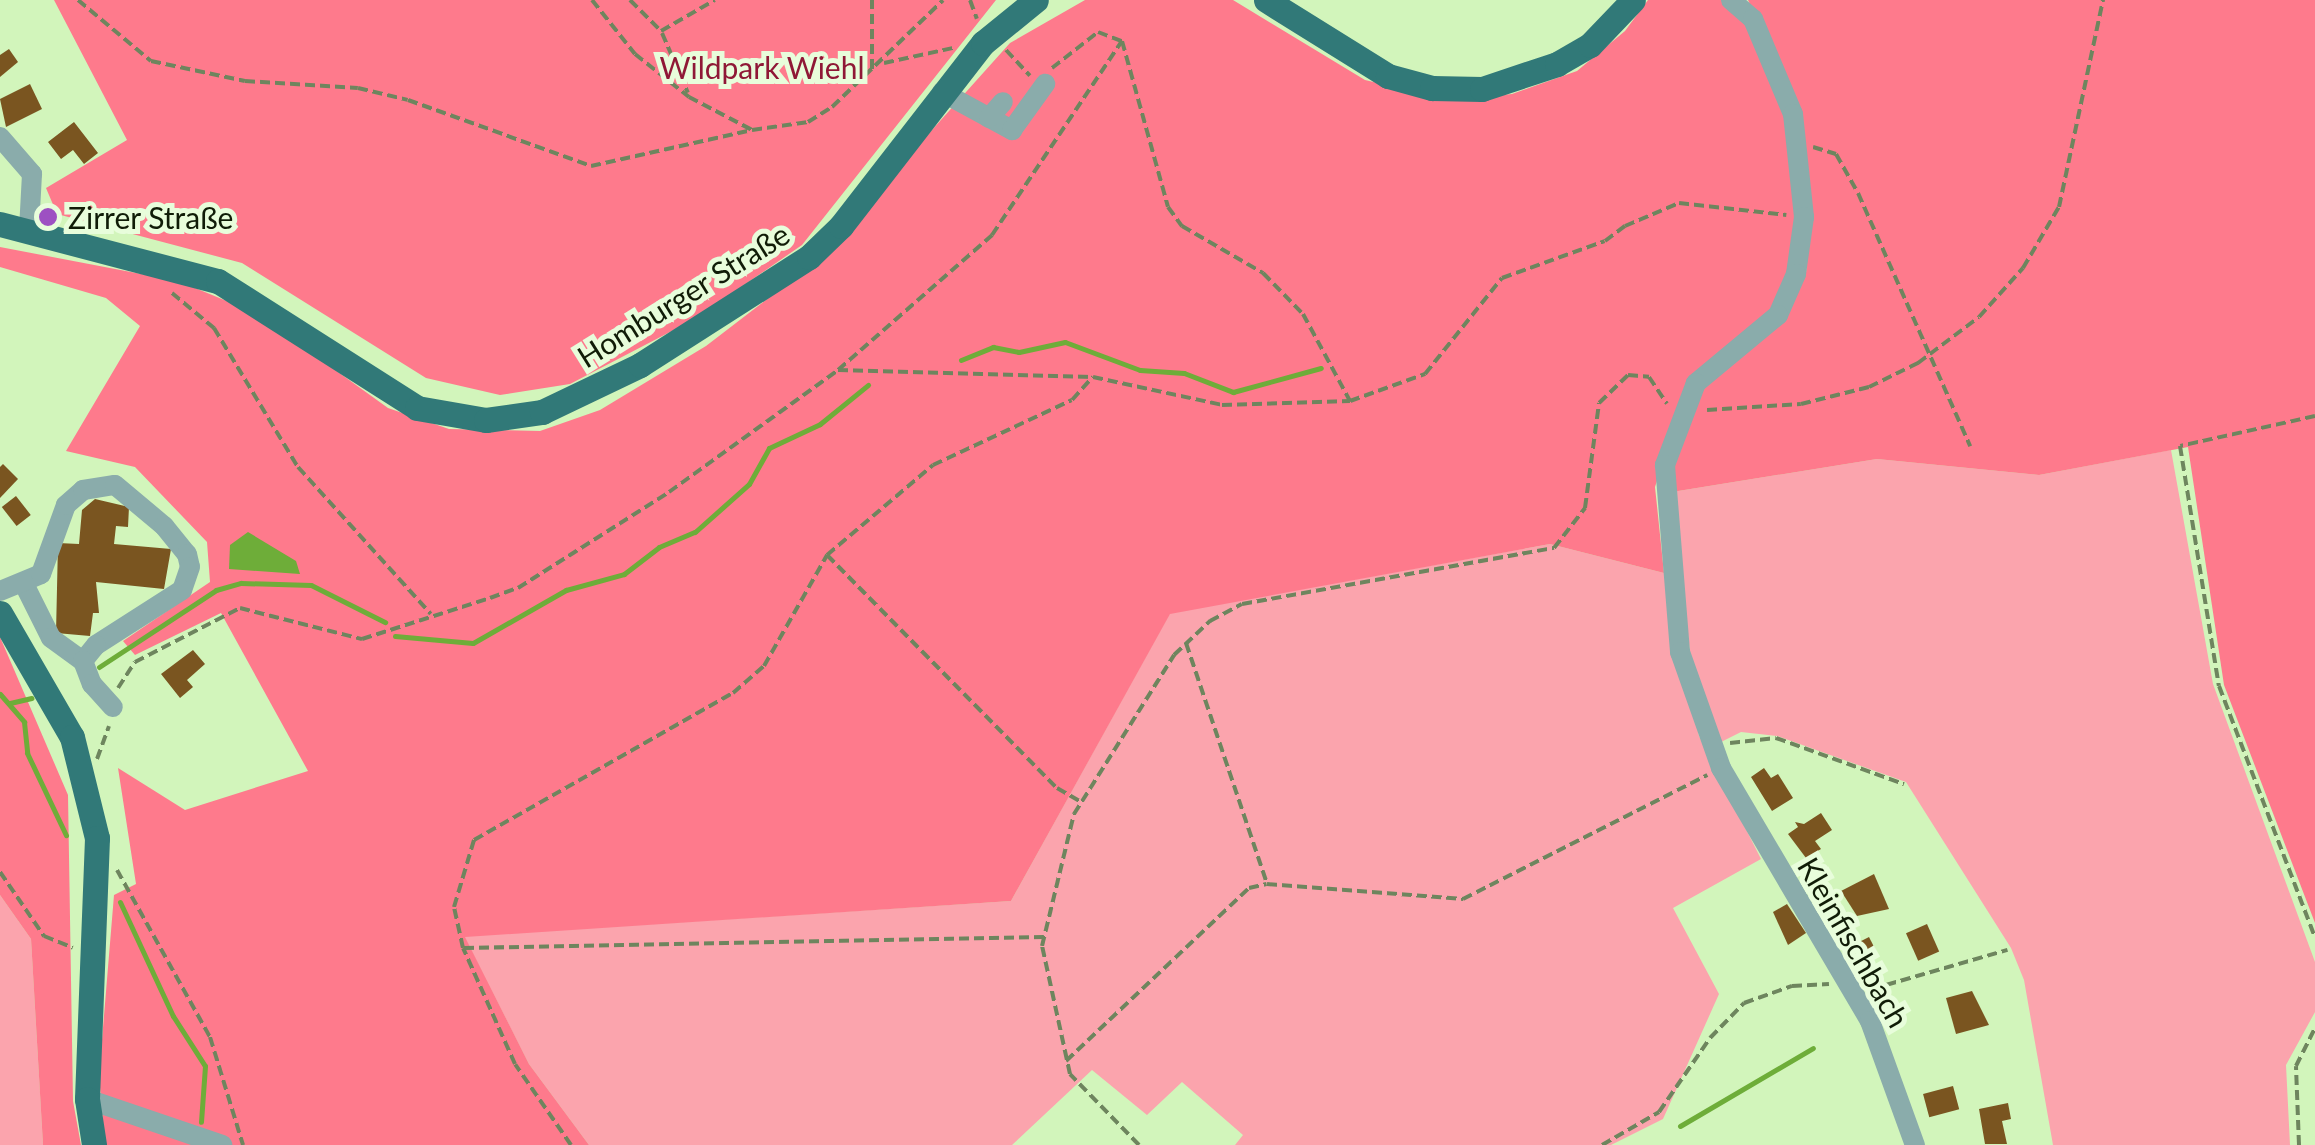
<!DOCTYPE html>
<meta charset="utf-8">
<style>
body{margin:0}
#map{position:relative;width:2315px;height:1145px;overflow:hidden;background:#d2f5bb;font-family:Lato,sans-serif}
div>[style]{position:absolute}
.green>*{inset:0;background:#fba4ad}
.forest>*{inset:0;background:#fe7a8c}
.water>*{inset:0;background:#6ead39}
.stream>*{height:5px;margin:-2.5px;padding:0 2.5px;transform-origin:2.5px;border-radius:2.5px;background:#6ead39}
.building>*{inset:0;background:#7a5520;transform-origin:0 0}
.path>*{height:4px;margin-top:-2px;transform-origin:0;background:repeating-linear-gradient(90deg,#6e855e 0 10px,transparent 0 15px)}
.minor>*{height:20px;margin:-10px;padding:0 10px;transform-origin:10px;border-radius:10px;background:#8aacab}
.major>*{height:25px;margin:-12.5px;padding:0 12.5px;transform-origin:12.5px;border-radius:12.5px;background:#317978}
.dots>*{width:28px;height:28px;translate:-50% -50%;box-sizing:border-box;border:5px solid #e8fddb;border-radius:50%}
span{translate:-50% -50%;white-space:nowrap;text-align:center;line-height:1.15;-webkit-text-stroke:10px #e8fddb;paint-order:stroke}
.park-label{font-size:30px;color:#8f1836}
.poi-label{font-size:30px;color:#101c07}
.left{translate:0 -50%;text-align:left}
.street-label{font-size:30px;color:#101c07}
</style>
<div id="map">
<div class="green">
<i style="clip-path:polygon(2171px 450px,2213px 684px,2315px 962px,2315px 1012px,2286px 1065px,2290px 1145px,2053px 1145px,2024px 980px,2011px 948px,1906px 782px,1777px 736px,1741px 732px,1719px 743px,1690px 652px,1672px 492px,1877px 459px,2039px 475px)"></i>
<i style="clip-path:polygon(1550px 544px,1664px 573px,1699px 736px,1761px 859px,1673px 908px,1719px 994px,1663px 1119px,1611px 1145px,1235px 1145px,1243px 1135px,1182px 1082px,1147px 1115px,1092px 1070px,1012px 1145px,589px 1145px,529px 1064px,464px 936px,1011px 901px,1170px 613px)"></i>
<i style="clip-path:polygon(0 895px,31px 939px,43px 1145px,0 1145px)"></i>
</div>
<div class="forest">
<i style="clip-path:polygon(54px 0,996px 0,802px 245px,695px 319px,570px 384px,500px 395px,426px 378px,242px 263px,57px 214px,46px 188px,127px 140px)"></i>
<i style="clip-path:polygon(1085px 0,1233px 0,1365px 80px,1450px 100px,1512px 94px,1577px 71px,1625px 31px,1648px 0,1722px 0,1750px 24px,1790px 117px,1801px 209px,1793px 272px,1775px 312px,1690px 379px,1655px 487px,1664px 573px,1550px 544px,1170px 614px,1011px 901px,465px 937px,529px 1064px,589px 1145px,105px 1145px,99px 1076px,114px 895px,136px 884px,118px 768px,185px 810px,308px 771px,221px 613px,135px 655px,123px 641px,210px 582px,207px 542px,135px 467px,66px 451px,140px 326px,106px 298px,0 267px,0 247px,178px 281px,256px 313px,388px 408px,449px 429px,540px 431px,600px 410px,706px 346px,810px 266px,1010px 43px)"></i>
<i style="clip-path:polygon(1748px 0,2315px 0,2315px 923px,2224px 685px,2188px 447px,2039px 475px,1877px 459px,1672px 492px,1670px 468px,1700px 386px,1783px 319px,1806px 273px,1809px 211px,1800px 114px)"></i>
<i style="clip-path:polygon(0 637px,68px 795px,73px 1101px,81px 1145px,43px 1145px,31px 939px,0 895px)"></i>
</div>
<div class="water">
<i style="clip-path:polygon(248px 532px,296px 561px,300px 574px,229px 569px,230px 545px)"></i>
</div>
<div class="stream">
<i style="left:961px;top:360px;width:35px;rotate:-22deg"></i>
<i style="left:993px;top:347px;width:26px;rotate:11deg"></i>
<i style="left:1019px;top:352px;width:47px;rotate:-12.3deg"></i>
<i style="left:1065px;top:342px;width:80px;rotate:20.5deg"></i>
<i style="left:1140px;top:370px;width:44px;rotate:3.9deg"></i>
<i style="left:1184px;top:373px;width:53px;rotate:21.2deg"></i>
<i style="left:1233px;top:392px;width:91px;rotate:-15.3deg"></i>
<i style="left:395px;top:636px;width:78px;rotate:5.1deg"></i>
<i style="left:473px;top:643px;width:107px;rotate:-29.7deg"></i>
<i style="left:566px;top:590px;width:60px;rotate:-15.4deg"></i>
<i style="left:624px;top:574px;width:44px;rotate:-37.6deg"></i>
<i style="left:659px;top:547px;width:39px;rotate:-23deg"></i>
<i style="left:695px;top:532px;width:72px;rotate:-41.6deg"></i>
<i style="left:749px;top:484px;width:41px;rotate:-60.9deg"></i>
<i style="left:769px;top:448px;width:56px;rotate:-25.2deg"></i>
<i style="left:820px;top:424px;width:62px;rotate:-39.1deg"></i>
<i style="left:99px;top:667px;width:140px;rotate:-33.3deg"></i>
<i style="left:216px;top:590px;width:26px;rotate:-16deg"></i>
<i style="left:241px;top:583px;width:70px;rotate:1.6deg"></i>
<i style="left:311px;top:585px;width:83px;rotate:26.6deg"></i>
<i style="left:0;top:694px;width:37px;rotate:49deg"></i>
<i style="left:24px;top:722px;width:31px;rotate:84deg"></i>
<i style="left:27px;top:753px;width:91px;rotate:64.6deg"></i>
<i style="left:10px;top:703px;width:22px;rotate:-13deg"></i>
<i style="left:120px;top:902px;width:126px;rotate:65.1deg"></i>
<i style="left:173px;top:1016px;width:59px;rotate:57.4deg"></i>
<i style="left:205px;top:1066px;width:56px;rotate:94.1deg"></i>
<i style="left:1680px;top:1126px;width:154px;rotate:-30.4deg"></i>
</div>
<div class="building">
<i style="clip-path:polygon(9px 49px,18px 62px,0 77px,0 55px)"></i>
<i style="clip-path:polygon(30px 84px,42px 109px,6px 127px,0 99px)"></i>
<i style="clip-path:polygon(74px 122px,98px 153px,84px 164px,73px 150px,61px 159px,48px 142px)"></i>
<i style="clip-path:polygon(3px 464px,18px 479px,0 498px,0 467px)"></i>
<i style="left:16px;top:496px;width:24px;height:18px;rotate:52deg"></i>
<i style="clip-path:polygon(95px 499px,129px 507px,128px 527px,116px 526px,114px 544px,171px 549px,164px 589px,96px 582px,99px 613px,93px 613px,90px 636px,56px 633px,58px 543px,79px 544px,82px 510px)"></i>
<i style="clip-path:polygon(193px 650px,205px 664px,187px 680px,193px 687px,180px 698px,161px 674px)"></i>
<i style="clip-path:polygon(1764px 768px,1771px 778px,1778px 774px,1793px 798px,1772px 811px,1751px 777px)"></i>
<i style="clip-path:polygon(1821px 813px,1832px 830px,1815px 841px,1821px 849px,1806px 858px,1788px 834px,1798px 827px,1795px 822px,1804px 824px)"></i>
<i style="clip-path:polygon(1874px 874px,1889px 909px,1857px 916px,1841px 891px)"></i>
<i style="clip-path:polygon(1787px 904px,1806px 933px,1788px 945px,1773px 912px)"></i>
<i style="left:1927px;top:924px;width:30px;height:23px;rotate:66deg"></i>
<i style="left:1869px;top:937px;width:18px;height:16px;rotate:63deg"></i>
<i style="clip-path:polygon(1972px 991px,1989px 1025px,1956px 1034px,1946px 998px)"></i>
<i style="left:1953px;top:1086px;width:24px;height:31px;rotate:75deg"></i>
<i style="clip-path:polygon(2008px 1103px,2011px 1119px,2002px 1121px,2007px 1144px,1985px 1144px,1979px 1109px)"></i>
</div>
<div class="path">
<i style="left:78px;top:0;width:95px;rotate:39.9deg"></i>
<i style="left:151px;top:61px;width:96px;rotate:12deg"></i>
<i style="left:245px;top:81px;width:113px;rotate:3.5deg"></i>
<i style="left:358px;top:88px;width:51px;rotate:13.5deg"></i>
<i style="left:408px;top:100px;width:195px;rotate:19.8deg"></i>
<i style="left:591px;top:166px;width:165px;rotate:-12.6deg"></i>
<i style="left:592px;top:0;width:69px;rotate:51.5deg"></i>
<i style="left:635px;top:54px;width:69px;rotate:38.5deg"></i>
<i style="left:689px;top:97px;width:71px;rotate:27.6deg"></i>
<i style="left:752px;top:130px;width:57px;rotate:-8.1deg"></i>
<i style="left:808px;top:122px;width:28px;rotate:-32deg"></i>
<i style="left:832px;top:107px;width:154px;rotate:-43.9deg"></i>
<i style="left:630px;top:0;width:44px;rotate:45deg"></i>
<i style="left:661px;top:31px;width:62px;rotate:-29.9deg"></i>
<i style="left:970px;top:0;width:20px;rotate:70deg"></i>
<i style="left:662px;top:33px;width:65px;rotate:66.6deg"></i>
<i style="left:1122px;top:41px;width:172px;rotate:74.5deg"></i>
<i style="left:1168px;top:207px;width:24px;rotate:54deg"></i>
<i style="left:1182px;top:226px;width:94px;rotate:30.1deg"></i>
<i style="left:1263px;top:273px;width:57px;rotate:45.7deg"></i>
<i style="left:1303px;top:314px;width:99px;rotate:61.6deg"></i>
<i style="left:1350px;top:401px;width:80px;rotate:-19.8deg"></i>
<i style="left:1425px;top:374px;width:123px;rotate:-51.3deg"></i>
<i style="left:1502px;top:278px;width:109px;rotate:-19.8deg"></i>
<i style="left:1605px;top:241px;width:25px;rotate:-37deg"></i>
<i style="left:1625px;top:226px;width:59px;rotate:-23.1deg"></i>
<i style="left:1679px;top:203px;width:108px;rotate:6.4deg"></i>
<i style="left:1006px;top:50px;width:35px;rotate:47deg"></i>
<i style="left:884px;top:63px;width:71px;rotate:-12.3deg"></i>
<i style="left:1052px;top:68px;width:58px;rotate:-38deg"></i>
<i style="left:1098px;top:32px;width:26px;rotate:21deg"></i>
<i style="left:872px;top:69px;width:69px;rotate:-90deg"></i>
<i style="left:1813px;top:147px;width:24px;rotate:17deg"></i>
<i style="left:1836px;top:154px;width:45px;rotate:60.6deg"></i>
<i style="left:1858px;top:193px;width:277px;rotate:66.1deg"></i>
<i style="left:172px;top:293px;width:55px;rotate:39.8deg"></i>
<i style="left:214px;top:328px;width:162px;rotate:58.9deg"></i>
<i style="left:298px;top:467px;width:198px;rotate:47.9deg"></i>
<i style="left:838px;top:370px;width:255px;rotate:1.6deg"></i>
<i style="left:1093px;top:377px;width:132px;rotate:12.2deg"></i>
<i style="left:1222px;top:405px;width:128px;rotate:-1.8deg"></i>
<i style="left:1707px;top:410px;width:94px;rotate:-3.7deg"></i>
<i style="left:1801px;top:404px;width:70px;rotate:-14deg"></i>
<i style="left:1869px;top:387px;width:55px;rotate:-26.1deg"></i>
<i style="left:1918px;top:363px;width:76px;rotate:-37deg"></i>
<i style="left:1979px;top:317px;width:66px;rotate:-48.1deg"></i>
<i style="left:2023px;top:268px;width:71px;rotate:-59.5deg"></i>
<i style="left:2059px;top:207px;width:212px;rotate:-78deg"></i>
<i style="left:2315px;top:416px;width:138px;rotate:167.5deg"></i>
<i style="left:2180px;top:446px;width:243px;rotate:80.8deg"></i>
<i style="left:2219px;top:686px;width:270px;rotate:69.1deg"></i>
<i style="left:827px;top:555px;width:327px;rotate:45.4deg"></i>
<i style="left:1057px;top:788px;width:28px;rotate:30deg"></i>
<i style="left:1186px;top:643px;width:254px;rotate:71.4deg"></i>
<i style="left:118px;top:688px;width:31px;rotate:-57deg"></i>
<i style="left:135px;top:662px;width:118px;rotate:-27.2deg"></i>
<i style="left:240px;top:608px;width:126px;rotate:14.3deg"></i>
<i style="left:362px;top:639px;width:134px;rotate:-17.8deg"></i>
<i style="left:490px;top:598px;width:30px;rotate:-20deg"></i>
<i style="left:518px;top:588px;width:179px;rotate:-32.4deg"></i>
<i style="left:669px;top:492px;width:208px;rotate:-35.8deg"></i>
<i style="left:838px;top:370px;width:205px;rotate:-41.2deg"></i>
<i style="left:992px;top:235px;width:234px;rotate:-56.2deg"></i>
<i style="left:1730px;top:743px;width:46px;rotate:-6.2deg"></i>
<i style="left:1776px;top:738px;width:136px;rotate:19.8deg"></i>
<i style="left:97px;top:759px;width:35px;rotate:-70deg"></i>
<i style="left:117px;top:870px;width:191px;rotate:60.9deg"></i>
<i style="left:210px;top:1037px;width:113px;rotate:73deg"></i>
<i style="left:0;top:872px;width:78px;rotate:55.5deg"></i>
<i style="left:44px;top:936px;width:31px;rotate:22deg"></i>
<i style="left:464px;top:948px;width:580px;rotate:-1.09deg"></i>
<i style="left:1872px;top:989px;width:141px;rotate:-16.1deg"></i>
<i style="left:1066px;top:1061px;width:252px;rotate:-43.4deg"></i>
<i style="left:1249px;top:888px;width:18px;rotate:-13deg"></i>
<i style="left:1267px;top:884px;width:197px;rotate:4.4deg"></i>
<i style="left:1463px;top:899px;width:274px;rotate:-26.9deg"></i>
<i style="left:571px;top:1145px;width:98px;rotate:-124.7deg"></i>
<i style="left:515px;top:1064px;width:127px;rotate:-114.1deg"></i>
<i style="left:463px;top:948px;width:42px;rotate:-102.4deg"></i>
<i style="left:454px;top:907px;width:70px;rotate:-73.4deg"></i>
<i style="left:474px;top:840px;width:298px;rotate:-29.6deg"></i>
<i style="left:733px;top:693px;width:41px;rotate:-41.1deg"></i>
<i style="left:764px;top:666px;width:128px;rotate:-60.4deg"></i>
<i style="left:827px;top:555px;width:139px;rotate:-40.3deg"></i>
<i style="left:933px;top:465px;width:153px;rotate:-25.1deg"></i>
<i style="left:1072px;top:400px;width:31px;rotate:-48deg"></i>
<i style="left:1139px;top:1145px;width:99px;rotate:-134.2deg"></i>
<i style="left:1070px;top:1074px;width:131px;rotate:-102.3deg"></i>
<i style="left:1042px;top:946px;width:136px;rotate:-76.4deg"></i>
<i style="left:1074px;top:814px;width:188px;rotate:-57.8deg"></i>
<i style="left:1174px;top:655px;width:50px;rotate:-43.4deg"></i>
<i style="left:1210px;top:621px;width:36px;rotate:-28deg"></i>
<i style="left:1242px;top:604px;width:317px;rotate:-10.2deg"></i>
<i style="left:1554px;top:548px;width:51px;rotate:-52.2deg"></i>
<i style="left:1585px;top:508px;width:106px;rotate:-82.4deg"></i>
<i style="left:1599px;top:403px;width:40px;rotate:-44deg"></i>
<i style="left:1628px;top:375px;width:21px;rotate:5deg"></i>
<i style="left:1649px;top:377px;width:32px;rotate:56deg"></i>
<i style="left:1602px;top:1145px;width:66px;rotate:-30.1deg"></i>
<i style="left:1659px;top:1112px;width:90px;rotate:-55.4deg"></i>
<i style="left:1710px;top:1038px;width:49px;rotate:-45.8deg"></i>
<i style="left:1744px;top:1003px;width:51px;rotate:-19.5deg"></i>
<i style="left:1792px;top:986px;width:37px;rotate:-3deg"></i>
<i style="left:2299px;top:1145px;width:79px;rotate:-92.2deg"></i>
<i style="left:2296px;top:1066px;width:42px;rotate:-63.4deg"></i>
</div>
<div class="minor">
<i style="left:1731px;top:0;width:29px;rotate:41deg"></i>
<i style="left:1753px;top:19px;width:103px;rotate:67.2deg"></i>
<i style="left:1793px;top:114px;width:104px;rotate:83.9deg"></i>
<i style="left:1804px;top:217px;width:58px;rotate:98deg"></i>
<i style="left:1796px;top:274px;width:45px;rotate:113.7deg"></i>
<i style="left:1778px;top:315px;width:107px;rotate:140.3deg"></i>
<i style="left:1696px;top:383px;width:88px;rotate:110.7deg"></i>
<i style="left:1665px;top:465px;width:188px;rotate:85.4deg"></i>
<i style="left:1680px;top:652px;width:123px;rotate:70.5deg"></i>
<i style="left:1721px;top:768px;width:294px;rotate:59.5deg"></i>
<i style="left:1870px;top:1021px;width:132px;rotate:70.1deg"></i>
<i style="left:942px;top:92px;width:80px;rotate:28.5deg"></i>
<i style="left:1012px;top:130px;width:57px;rotate:-54.3deg"></i>
<i style="left:989px;top:118px;width:21px;rotate:-49deg"></i>
<i style="left:0;top:137px;width:49px;rotate:49.1deg"></i>
<i style="left:32px;top:174px;width:56px;rotate:93.1deg"></i>
<i style="left:24px;top:584px;width:60px;rotate:63.4deg"></i>
<i style="left:51px;top:638px;width:39px;rotate:36deg"></i>
<i style="left:0;top:591px;width:44px;rotate:-22.5deg"></i>
<i style="left:41px;top:574px;width:73px;rotate:-70.1deg"></i>
<i style="left:66px;top:505px;width:23px;rotate:-41deg"></i>
<i style="left:83px;top:490px;width:32px;rotate:-9deg"></i>
<i style="left:115px;top:485px;width:64px;rotate:39.9deg"></i>
<i style="left:164px;top:526px;width:36px;rotate:51deg"></i>
<i style="left:187px;top:554px;width:13px;rotate:77deg"></i>
<i style="left:190px;top:567px;width:24px;rotate:109deg"></i>
<i style="left:182px;top:590px;width:102px;rotate:147.4deg"></i>
<i style="left:96px;top:645px;width:21px;rotate:129deg"></i>
<i style="left:83px;top:661px;width:25px;rotate:69deg"></i>
<i style="left:92px;top:684px;width:31px;rotate:48deg"></i>
<i style="left:87px;top:1099px;width:143px;rotate:18.8deg"></i>
</div>
<div class="major">
<i style="left:1266px;top:0;width:144px;rotate:31.9deg"></i>
<i style="left:1388px;top:76px;width:46px;rotate:15.3deg"></i>
<i style="left:1432px;top:88px;width:50px;rotate:1.1deg"></i>
<i style="left:1482px;top:89px;width:79px;rotate:-18.4deg"></i>
<i style="left:1557px;top:64px;width:38px;rotate:-30deg"></i>
<i style="left:1590px;top:45px;width:62px;rotate:-46.3deg"></i>
<i style="left:0;top:224px;width:225px;rotate:14.7deg"></i>
<i style="left:218px;top:281px;width:236px;rotate:32.5deg"></i>
<i style="left:417px;top:408px;width:70px;rotate:9.9deg"></i>
<i style="left:486px;top:420px;width:57px;rotate:-8.1deg"></i>
<i style="left:542px;top:412px;width:109px;rotate:-25.6deg"></i>
<i style="left:640px;top:365px;width:201px;rotate:-32.6deg"></i>
<i style="left:809px;top:257px;width:45px;rotate:-44.1deg"></i>
<i style="left:841px;top:226px;width:232px;rotate:-52.2deg"></i>
<i style="left:983px;top:43px;width:68px;rotate:-39.1deg"></i>
<i style="left:0;top:613px;width:143px;rotate:59.9deg"></i>
<i style="left:72px;top:737px;width:104px;rotate:76.1deg"></i>
<i style="left:97px;top:838px;width:261px;rotate:92.2deg"></i>
<i style="left:87px;top:1099px;width:47px;rotate:81.3deg"></i>
</div>
<div class="dots">
<i style="left:48px;top:217px;background:#9d50c2"></i>
</div>
<div class="park-label">
<span style="left:762px;top:67px">Wildpark Wiehl</span>
</div>
<div class="poi-label">
<span class="left" style="left:68px;top:217px">Zirrer Straße</span>
</div>
<div class="street-label">
<span style="left:683px;top:295px;rotate:-32deg">Homburger Straße</span>
<span style="left:1854px;top:942px;rotate:60deg">Kleinfischbach</span>
</div>
</div>
